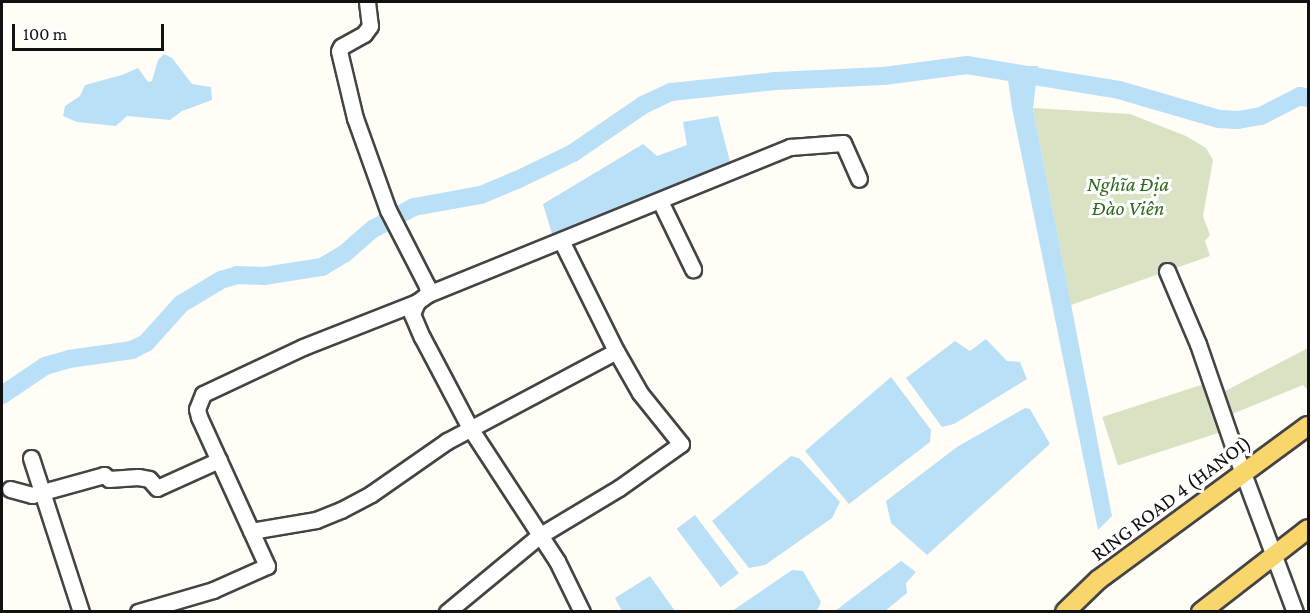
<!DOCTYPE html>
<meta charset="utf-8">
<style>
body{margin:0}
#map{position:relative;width:1310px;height:613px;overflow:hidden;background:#fffdf5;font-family:"Crimson Pro",serif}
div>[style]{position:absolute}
.cemetery>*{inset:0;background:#d9e3c4;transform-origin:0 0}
.water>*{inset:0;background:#b9e0f7;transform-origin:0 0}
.river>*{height:18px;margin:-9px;padding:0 9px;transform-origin:9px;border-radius:9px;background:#b9e0f7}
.roads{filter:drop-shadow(2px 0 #444) drop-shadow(-2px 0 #444) drop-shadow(0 2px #444) drop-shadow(0 -2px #444)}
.minor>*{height:15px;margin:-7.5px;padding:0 7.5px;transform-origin:7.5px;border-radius:7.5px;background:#fff}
.major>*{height:18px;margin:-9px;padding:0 9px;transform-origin:9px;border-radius:9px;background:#f9d66b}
span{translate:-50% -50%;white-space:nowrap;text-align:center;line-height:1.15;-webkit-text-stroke:6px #fff;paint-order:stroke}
.park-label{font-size:21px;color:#2f6b1f;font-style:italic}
.street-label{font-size:21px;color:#111}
.frame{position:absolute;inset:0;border:3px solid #111;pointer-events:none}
.scale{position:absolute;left:12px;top:24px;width:152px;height:27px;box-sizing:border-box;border:3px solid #111;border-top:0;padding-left:8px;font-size:18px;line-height:21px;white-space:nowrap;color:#111;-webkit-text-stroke:4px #fff;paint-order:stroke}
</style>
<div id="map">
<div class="cemetery">
<i style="clip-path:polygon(1033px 108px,1130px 114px,1186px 136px,1206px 148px,1213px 160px,1203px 216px,1210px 235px,1205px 241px,1210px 256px,1071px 305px)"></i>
<i style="clip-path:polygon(1308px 348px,1308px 390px,1303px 385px,1232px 414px,1223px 392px)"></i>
<i style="left:1204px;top:384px;width:51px;height:107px;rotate:72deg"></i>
</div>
<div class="water">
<i style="clip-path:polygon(164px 54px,172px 58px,192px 84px,211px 87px,212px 100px,182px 111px,170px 120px,127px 116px,116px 126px,77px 122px,63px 116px,65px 106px,80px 96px,85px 85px,122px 75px,138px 68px,148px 82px,152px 81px,158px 60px)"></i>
<i style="clip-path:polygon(1006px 66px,1038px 66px,1033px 108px,1112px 516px,1098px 530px,1012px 108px)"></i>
<i style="clip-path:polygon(718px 116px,731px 165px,552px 234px,543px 204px,643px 144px,657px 156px,687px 145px,683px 122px)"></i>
<i style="clip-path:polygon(986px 339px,1007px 361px,1020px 362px,1027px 379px,954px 424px,942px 427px,906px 378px,955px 341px,970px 351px)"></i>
<i style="clip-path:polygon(891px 377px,931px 430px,930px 442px,849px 504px,805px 451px)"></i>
<i style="clip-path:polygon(1025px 408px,1030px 409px,1050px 444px,927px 555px,891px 523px,886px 501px,957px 447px)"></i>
<i style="clip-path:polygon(791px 456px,799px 458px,840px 502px,832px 518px,765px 565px,749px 568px,712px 521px)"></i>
<i style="left:695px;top:515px;width:73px;height:23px;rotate:53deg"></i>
<i style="clip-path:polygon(901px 561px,916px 572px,906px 583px,907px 593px,885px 611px,835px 611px)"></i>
<i style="clip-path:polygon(792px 570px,803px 571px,821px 602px,817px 611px,732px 611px)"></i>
<i style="clip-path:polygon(650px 576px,675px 611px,622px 611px,615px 598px)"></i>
</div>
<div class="river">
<i style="left:2px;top:395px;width:52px;rotate:-34deg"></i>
<i style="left:45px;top:366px;width:25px;rotate:-16deg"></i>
<i style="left:69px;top:359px;width:64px;rotate:-8.1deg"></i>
<i style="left:132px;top:350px;width:16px;rotate:-27deg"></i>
<i style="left:146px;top:343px;width:52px;rotate:-48.1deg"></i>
<i style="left:181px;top:304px;width:47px;rotate:-31deg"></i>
<i style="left:221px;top:280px;width:17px;rotate:-17deg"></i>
<i style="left:237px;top:275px;width:27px;rotate:2deg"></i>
<i style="left:264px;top:276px;width:59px;rotate:-8.8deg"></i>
<i style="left:322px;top:267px;width:26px;rotate:-31deg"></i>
<i style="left:344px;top:254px;width:38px;rotate:-41deg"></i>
<i style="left:373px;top:229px;width:47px;rotate:-28.2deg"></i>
<i style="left:414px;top:207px;width:68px;rotate:-10.2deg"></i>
<i style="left:481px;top:195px;width:39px;rotate:-23deg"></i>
<i style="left:517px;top:180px;width:62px;rotate:-25.7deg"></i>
<i style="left:573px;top:153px;width:85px;rotate:-34.4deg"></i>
<i style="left:643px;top:105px;width:31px;rotate:-25deg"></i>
<i style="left:671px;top:92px;width:105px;rotate:-6deg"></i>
<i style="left:775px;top:81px;width:109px;rotate:-2.6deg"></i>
<i style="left:884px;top:76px;width:84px;rotate:-7.5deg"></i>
<i style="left:967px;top:65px;width:154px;rotate:9.3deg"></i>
<i style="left:1119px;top:90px;width:104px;rotate:16.2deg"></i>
<i style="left:1219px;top:119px;width:19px;rotate:3deg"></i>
<i style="left:1238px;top:120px;width:23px;rotate:-10deg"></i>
<i style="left:1261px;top:116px;width:44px;rotate:-27.1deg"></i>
<i style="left:1300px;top:96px;width:8px;rotate:14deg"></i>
</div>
<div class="roads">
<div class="minor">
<i style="left:367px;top:2px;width:24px;rotate:83deg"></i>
<i style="left:370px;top:26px;width:10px;rotate:127deg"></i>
<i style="left:364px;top:34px;width:26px;rotate:151deg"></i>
<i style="left:341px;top:47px;width:4px;rotate:117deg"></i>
<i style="left:339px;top:51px;width:69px;rotate:76.6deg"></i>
<i style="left:355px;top:118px;width:98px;rotate:70.3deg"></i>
<i style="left:388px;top:210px;width:85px;rotate:62.8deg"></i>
<i style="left:427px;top:286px;width:8px;rotate:83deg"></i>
<i style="left:428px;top:294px;width:14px;rotate:144deg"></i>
<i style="left:417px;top:302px;width:13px;rotate:113deg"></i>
<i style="left:412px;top:314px;width:25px;rotate:67deg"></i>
<i style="left:422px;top:337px;width:103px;rotate:62.2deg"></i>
<i style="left:470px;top:428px;width:159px;rotate:56.8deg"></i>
<i style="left:557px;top:561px;width:57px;rotate:63.9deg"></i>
<i style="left:660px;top:201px;width:76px;rotate:64.1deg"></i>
<i style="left:1167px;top:271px;width:79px;rotate:67deg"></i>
<i style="left:1198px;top:344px;width:120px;rotate:71deg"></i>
<i style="left:1237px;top:457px;width:165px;rotate:69.5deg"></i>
<i style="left:428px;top:294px;width:391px;rotate:-22.1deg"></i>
<i style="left:790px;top:147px;width:53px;rotate:-4.3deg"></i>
<i style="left:843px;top:143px;width:39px;rotate:66deg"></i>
<i style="left:31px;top:458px;width:162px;rotate:72deg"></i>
<i style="left:10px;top:489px;width:23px;rotate:15deg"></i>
<i style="left:32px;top:495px;width:75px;rotate:-15.5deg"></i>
<i style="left:104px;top:475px;width:6px;rotate:39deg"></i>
<i style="left:109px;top:479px;width:29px;rotate:-4deg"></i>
<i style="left:138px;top:477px;width:11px;rotate:10deg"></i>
<i style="left:149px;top:479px;width:12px;rotate:48deg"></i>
<i style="left:157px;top:488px;width:68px;rotate:-24.3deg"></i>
<i style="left:251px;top:531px;width:66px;rotate:-9.6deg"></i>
<i style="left:316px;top:520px;width:27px;rotate:-22deg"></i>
<i style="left:341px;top:510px;width:34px;rotate:-28deg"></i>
<i style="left:371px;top:494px;width:93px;rotate:-34.9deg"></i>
<i style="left:447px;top:441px;width:191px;rotate:-28deg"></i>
<i style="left:138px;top:612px;width:78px;rotate:-16.3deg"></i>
<i style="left:213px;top:590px;width:59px;rotate:-24deg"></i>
<i style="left:267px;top:566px;width:164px;rotate:-114.5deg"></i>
<i style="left:199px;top:417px;width:8px;rotate:-104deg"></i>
<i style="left:197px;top:409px;width:16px;rotate:-68deg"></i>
<i style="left:203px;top:394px;width:110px;rotate:-25.2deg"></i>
<i style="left:303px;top:347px;width:123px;rotate:-21.5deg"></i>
<i style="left:447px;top:612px;width:119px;rotate:-39.6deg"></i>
<i style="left:539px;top:536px;width:93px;rotate:-31deg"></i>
<i style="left:619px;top:488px;width:76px;rotate:-35.4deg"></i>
<i style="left:681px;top:444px;width:65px;rotate:-128.8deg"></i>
<i style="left:640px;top:393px;width:48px;rotate:-119.7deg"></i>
<i style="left:616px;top:351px;width:122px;rotate:-116.4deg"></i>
</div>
<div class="major">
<i style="left:1065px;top:612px;width:46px;rotate:-44.1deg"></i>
<i style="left:1098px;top:580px;width:260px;rotate:-36.3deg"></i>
<i style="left:1201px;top:612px;width:135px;rotate:-37.8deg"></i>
</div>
</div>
<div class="park-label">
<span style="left:1128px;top:196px">Nghĩa Địa<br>Đào Viên</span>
</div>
<div class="street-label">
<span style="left:1171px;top:498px;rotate:-37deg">RING ROAD 4 (HANOI)</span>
</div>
<div class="frame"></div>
<div class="scale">100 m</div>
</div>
